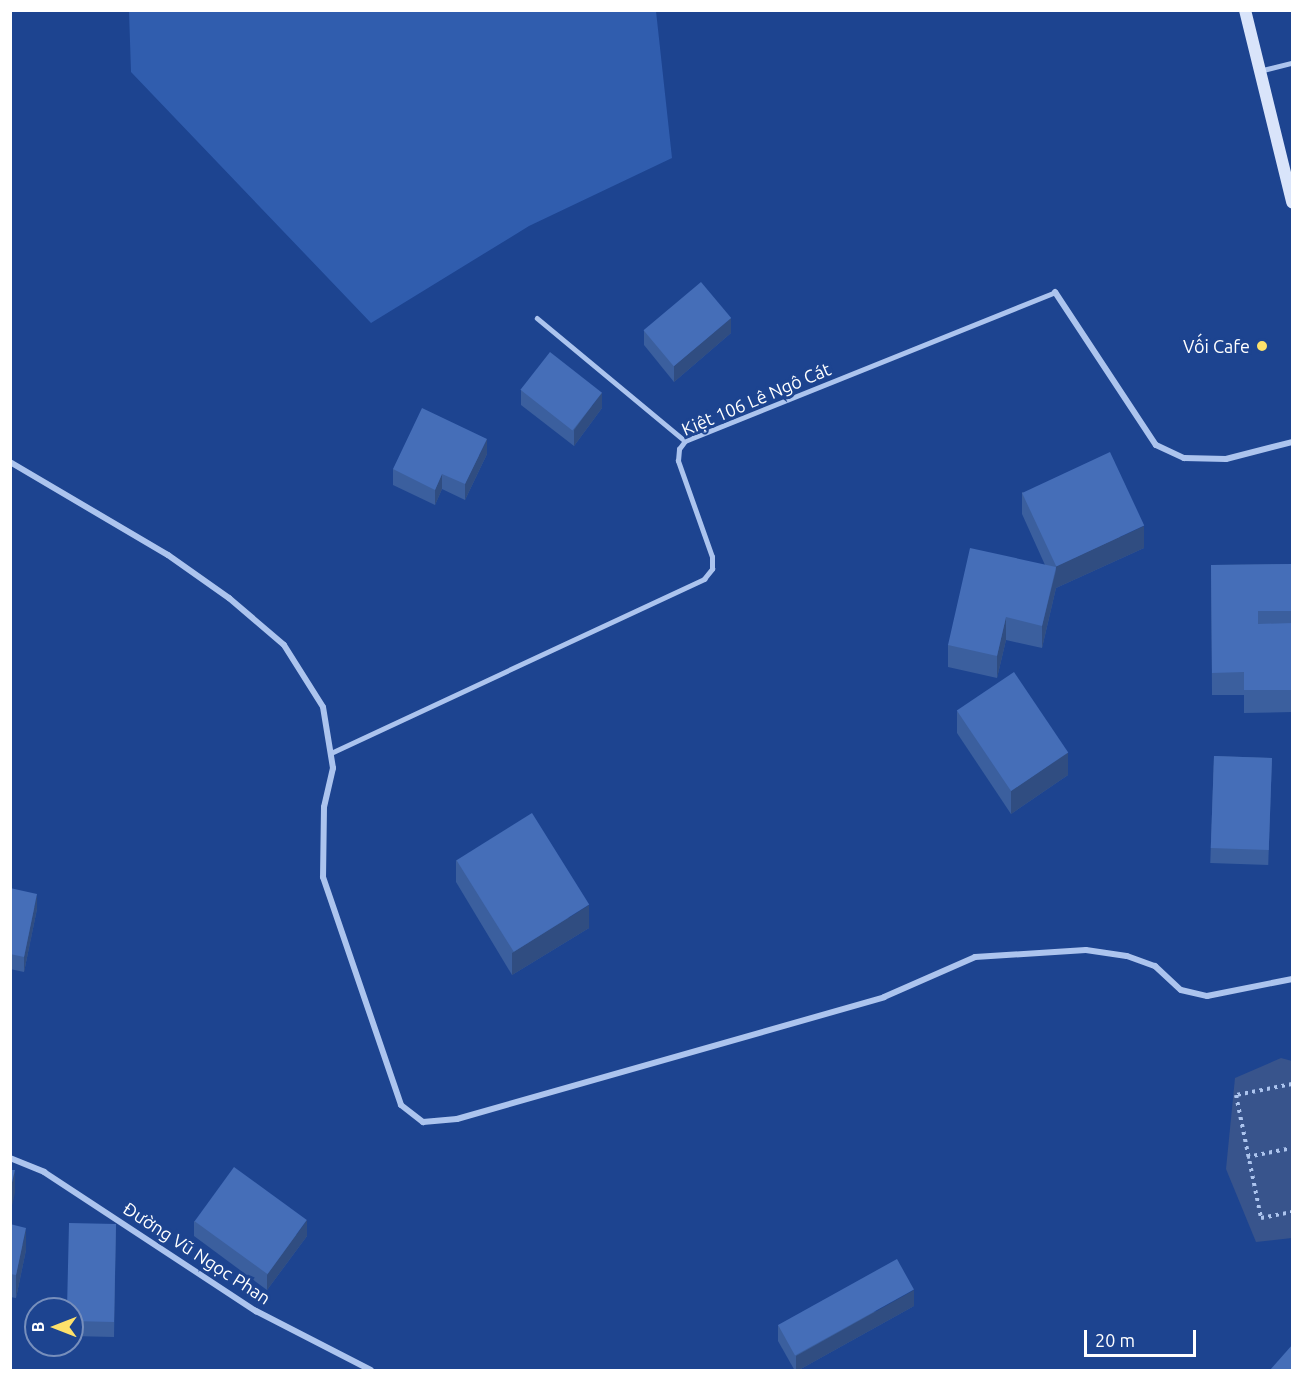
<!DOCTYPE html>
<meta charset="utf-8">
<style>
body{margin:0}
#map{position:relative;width:1303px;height:1381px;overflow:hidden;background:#1d4490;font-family:Ubuntu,sans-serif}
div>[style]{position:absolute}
.green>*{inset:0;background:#305dae}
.water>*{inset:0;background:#38548c}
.path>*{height:4px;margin-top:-2px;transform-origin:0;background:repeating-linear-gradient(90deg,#acc4ee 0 3px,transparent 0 7.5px)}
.lane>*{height:4.5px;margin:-2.25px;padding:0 2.25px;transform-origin:2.25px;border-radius:2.25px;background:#acc4ee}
.street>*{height:6px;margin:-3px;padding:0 3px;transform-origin:3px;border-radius:3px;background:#acc4ee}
.secondary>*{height:12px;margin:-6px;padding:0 6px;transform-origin:6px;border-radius:6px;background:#d9e4fa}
.wall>*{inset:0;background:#3b5f9e;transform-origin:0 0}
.shaded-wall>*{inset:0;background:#304d81}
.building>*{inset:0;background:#456eb8;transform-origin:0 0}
.dots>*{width:16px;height:16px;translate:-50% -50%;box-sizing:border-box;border:3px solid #1d4490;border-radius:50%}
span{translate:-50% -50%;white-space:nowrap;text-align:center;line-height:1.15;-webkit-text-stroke:6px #1d4490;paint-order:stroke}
.poi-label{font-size:18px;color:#fff}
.right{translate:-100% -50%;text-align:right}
.street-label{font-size:18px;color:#fff}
.frame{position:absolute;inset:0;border:12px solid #fff;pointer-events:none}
.north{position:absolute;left:24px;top:1297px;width:60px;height:60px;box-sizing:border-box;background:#1d4490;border:2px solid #778fbc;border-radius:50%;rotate:270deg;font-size:16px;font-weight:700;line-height:24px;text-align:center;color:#fff}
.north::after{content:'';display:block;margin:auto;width:21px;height:27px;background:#fde16b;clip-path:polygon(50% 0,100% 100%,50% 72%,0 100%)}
.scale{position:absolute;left:1084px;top:1330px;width:112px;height:27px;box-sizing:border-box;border:3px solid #fff;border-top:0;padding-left:8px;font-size:18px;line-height:21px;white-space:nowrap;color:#fff;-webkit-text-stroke:4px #1d4490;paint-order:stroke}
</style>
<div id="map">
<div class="green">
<i style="clip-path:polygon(129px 11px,656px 11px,672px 158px,529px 226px,371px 323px,131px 72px)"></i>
</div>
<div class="water">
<i style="clip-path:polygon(1281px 1058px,1292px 1061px,1292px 1238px,1256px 1242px,1226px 1169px,1235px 1078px)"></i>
</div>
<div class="path">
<i style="left:1292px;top:1084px;width:57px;rotate:168.9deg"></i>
<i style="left:1236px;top:1095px;width:126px;rotate:78.5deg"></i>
<i style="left:1261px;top:1218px;width:32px;rotate:-11deg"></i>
<i style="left:1247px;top:1157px;width:46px;rotate:-11.3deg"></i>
</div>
<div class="lane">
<i style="left:1263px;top:70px;width:30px;rotate:-14deg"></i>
<i style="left:537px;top:318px;width:192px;rotate:39.7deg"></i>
<i style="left:331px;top:753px;width:412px;rotate:-25deg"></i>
<i style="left:704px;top:579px;width:13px;rotate:-51deg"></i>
<i style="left:712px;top:569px;width:12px;rotate:-90deg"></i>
<i style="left:712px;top:557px;width:102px;rotate:-109.5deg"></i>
<i style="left:678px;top:461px;width:12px;rotate:-85deg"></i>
<i style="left:679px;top:449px;width:10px;rotate:-53deg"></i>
<i style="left:685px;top:441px;width:399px;rotate:-21.9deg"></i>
</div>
<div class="street">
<i style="left:1055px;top:292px;width:183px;rotate:56.6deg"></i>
<i style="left:1156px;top:445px;width:31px;rotate:25deg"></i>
<i style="left:1184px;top:458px;width:42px;rotate:1.4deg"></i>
<i style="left:1226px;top:459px;width:68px;rotate:-14.4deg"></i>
<i style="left:10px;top:462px;width:183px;rotate:30.5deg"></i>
<i style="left:168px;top:555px;width:75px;rotate:35.2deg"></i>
<i style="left:229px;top:598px;width:72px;rotate:40.5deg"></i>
<i style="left:284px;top:645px;width:73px;rotate:57.8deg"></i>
<i style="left:323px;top:707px;width:62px;rotate:80.7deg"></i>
<i style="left:333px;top:768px;width:40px;rotate:103deg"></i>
<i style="left:324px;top:807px;width:70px;rotate:90.8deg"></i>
<i style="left:323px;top:877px;width:241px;rotate:71.1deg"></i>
<i style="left:401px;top:1105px;width:28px;rotate:38deg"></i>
<i style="left:423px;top:1122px;width:34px;rotate:-5deg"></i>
<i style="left:457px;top:1119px;width:444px;rotate:-15.9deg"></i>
<i style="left:884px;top:997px;width:99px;rotate:-23.7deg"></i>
<i style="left:975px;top:957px;width:111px;rotate:-3.6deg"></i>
<i style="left:1086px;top:950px;width:41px;rotate:8.3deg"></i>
<i style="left:1127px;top:956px;width:30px;rotate:20deg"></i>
<i style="left:1155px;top:966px;width:35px;rotate:43deg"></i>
<i style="left:1181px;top:990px;width:27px;rotate:13deg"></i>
<i style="left:1207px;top:996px;width:87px;rotate:-11.3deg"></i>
<i style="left:10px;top:1158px;width:37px;rotate:22deg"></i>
<i style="left:44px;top:1172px;width:254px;rotate:33.3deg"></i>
<i style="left:256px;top:1311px;width:129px;rotate:27.2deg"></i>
</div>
<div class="secondary">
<i style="left:1245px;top:10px;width:198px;rotate:76.2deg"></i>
</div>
<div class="wall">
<i style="clip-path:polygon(644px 330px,731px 333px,674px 382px,644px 345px)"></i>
<i style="clip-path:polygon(521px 390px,602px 408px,574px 446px,521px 405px)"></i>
<i style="clip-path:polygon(487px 454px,465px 500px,442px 489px,435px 505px,393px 485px,393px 469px)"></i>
<i style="clip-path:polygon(1022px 492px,1144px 548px,1056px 588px,1042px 648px,1006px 640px,997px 678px,948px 667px,948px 645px,1045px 565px,1022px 514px)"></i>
<i style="clip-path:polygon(1292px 564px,1293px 712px,1244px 713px,1244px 695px,1212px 695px,1211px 565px)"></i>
<i style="clip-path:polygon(957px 711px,1068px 775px,1011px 814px,957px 733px)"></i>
<i style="left:1214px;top:756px;width:58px;height:107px;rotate:2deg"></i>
<i style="clip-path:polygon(456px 860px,589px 928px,512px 975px,456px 882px)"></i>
<i style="clip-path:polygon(10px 888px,37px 909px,24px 972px,10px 969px)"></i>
<i style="clip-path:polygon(194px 1221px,307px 1236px,267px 1290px,194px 1236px)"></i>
<i style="clip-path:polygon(10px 1224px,26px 1250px,16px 1298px,10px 1297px)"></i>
<i style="clip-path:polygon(116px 1224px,114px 1337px,72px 1336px,72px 1309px)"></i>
<i style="clip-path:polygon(914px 1306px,797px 1371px,795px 1371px,778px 1341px,778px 1325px)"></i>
</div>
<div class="shaded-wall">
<i style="clip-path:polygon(731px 318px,731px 333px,674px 382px,674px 366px)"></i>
<i style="clip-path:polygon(602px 392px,602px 408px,574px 446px,574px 430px)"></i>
<i style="clip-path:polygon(487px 439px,487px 454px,465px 500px,465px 484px)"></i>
<i style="clip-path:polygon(442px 474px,442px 489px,435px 505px,435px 490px)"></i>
<i style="clip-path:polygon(1144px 526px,1144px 548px,1056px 588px,1042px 648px,1042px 626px,1056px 570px,1056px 566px)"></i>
<i style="clip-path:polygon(1006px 617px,1006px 640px,997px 678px,997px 656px)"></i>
<i style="clip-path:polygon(1068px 752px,1068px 775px,1011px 814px,1011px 791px)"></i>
<i style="clip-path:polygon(37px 894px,37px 909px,24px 972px,24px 957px)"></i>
<i style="clip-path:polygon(589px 905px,589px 928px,512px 975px,512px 953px)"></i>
<i style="clip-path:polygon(15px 1170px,15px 1193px,10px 1214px,10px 1191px)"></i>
<i style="clip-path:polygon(307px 1220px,307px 1236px,267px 1290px,267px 1275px)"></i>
<i style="clip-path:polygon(26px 1228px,26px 1250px,16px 1298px,16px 1275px)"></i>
<i style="clip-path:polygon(914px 1290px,914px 1306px,797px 1371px,796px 1371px,796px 1356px)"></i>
</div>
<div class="building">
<i style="left:701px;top:282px;width:47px;height:75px;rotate:50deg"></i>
<i style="left:550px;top:352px;width:66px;height:48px;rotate:38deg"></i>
<i style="clip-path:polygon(422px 408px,487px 439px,465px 484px,442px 474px,435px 490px,393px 469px)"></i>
<i style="left:1110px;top:452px;width:81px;height:97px;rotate:65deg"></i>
<i style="clip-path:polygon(970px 548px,1056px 567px,1042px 626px,1006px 617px,997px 656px,948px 645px)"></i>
<i style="clip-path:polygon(1292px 564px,1292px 611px,1258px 611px,1258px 624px,1293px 623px,1293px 690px,1244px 690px,1244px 672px,1212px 673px,1211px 565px)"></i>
<i style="left:1014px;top:672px;width:97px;height:69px;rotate:56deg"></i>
<i style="left:1214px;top:756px;width:58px;height:92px;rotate:2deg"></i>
<i style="left:532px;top:813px;width:108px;height:89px;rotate:58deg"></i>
<i style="clip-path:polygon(10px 888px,37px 894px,24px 957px,10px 954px)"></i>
<i style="left:234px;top:1167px;width:90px;height:67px;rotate:36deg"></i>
<i style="clip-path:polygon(10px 1170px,15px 1170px,10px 1191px)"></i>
<i style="clip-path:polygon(69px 1223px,116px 1224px,114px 1322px,72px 1321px,72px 1309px,67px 1309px)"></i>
<i style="clip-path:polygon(10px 1224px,26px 1228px,16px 1275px,10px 1274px)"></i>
<i style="left:897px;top:1259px;width:35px;height:136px;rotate:61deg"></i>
<i style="clip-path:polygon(1293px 1344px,1293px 1371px,1269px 1371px)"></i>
</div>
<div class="dots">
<i style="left:1262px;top:346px;background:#fde16b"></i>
</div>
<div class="poi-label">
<span class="right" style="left:1250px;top:346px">Vối Cafe</span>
</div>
<div class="street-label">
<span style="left:756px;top:399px;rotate:-23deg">Kiệt 106 Lê Ngô Cát</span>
<span style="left:197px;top:1253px;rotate:33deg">Đường Vũ Ngọc Phan</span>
</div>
<div class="frame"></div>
<div class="north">B</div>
<div class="scale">20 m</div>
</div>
